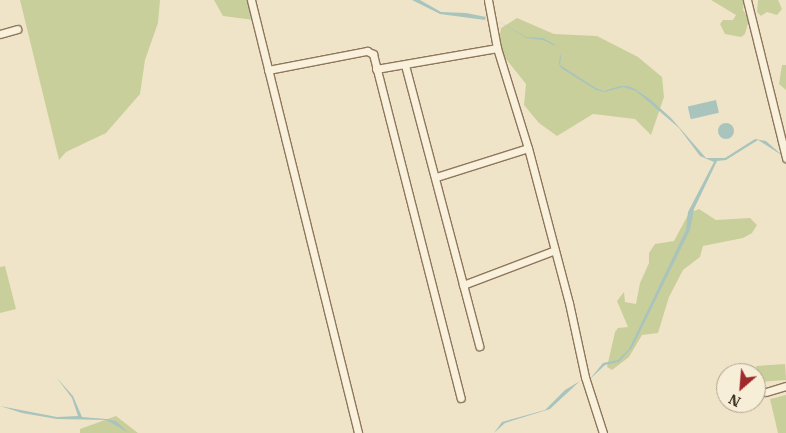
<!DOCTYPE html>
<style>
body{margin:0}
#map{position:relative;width:786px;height:433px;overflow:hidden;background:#f0e4c8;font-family:"IBM Plex Serif",serif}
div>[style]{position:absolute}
.green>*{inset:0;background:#c9cf9b;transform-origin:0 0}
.water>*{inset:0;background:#a9c4bc;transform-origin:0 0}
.round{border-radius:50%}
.roads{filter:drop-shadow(1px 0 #8d765c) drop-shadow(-1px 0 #8d765c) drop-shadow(0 1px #8d765c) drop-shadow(0 -1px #8d765c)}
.minor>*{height:7px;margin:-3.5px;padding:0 3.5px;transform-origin:3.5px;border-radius:3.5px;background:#faf1dc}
span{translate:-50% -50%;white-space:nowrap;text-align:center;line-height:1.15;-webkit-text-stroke:4px #f7eed8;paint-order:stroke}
.north{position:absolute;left:716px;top:363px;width:50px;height:50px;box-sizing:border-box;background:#f7eed8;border:1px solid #ada18e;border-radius:50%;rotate:207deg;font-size:14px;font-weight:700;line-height:20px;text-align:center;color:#3d2e20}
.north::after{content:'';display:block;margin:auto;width:18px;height:22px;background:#9e2a2b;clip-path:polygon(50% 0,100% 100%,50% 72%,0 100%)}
</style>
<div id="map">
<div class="green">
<i style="clip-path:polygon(20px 0,160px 0,158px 23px,145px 60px,140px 94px,106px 133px,66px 152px,59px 160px)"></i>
<i style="clip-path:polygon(214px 0,248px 0,254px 20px,223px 16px)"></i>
<i style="clip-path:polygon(711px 0,744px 0,743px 10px,749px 19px,745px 34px,741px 37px,725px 34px,720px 24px,723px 20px,733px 20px,736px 15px)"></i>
<i style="clip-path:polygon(758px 0,778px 0,782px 9px,777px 15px,767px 12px,761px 16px,757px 12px)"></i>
<i style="clip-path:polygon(517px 18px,554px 34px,597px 36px,638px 57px,662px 77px,664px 97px,651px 135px,635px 119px,593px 114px,557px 136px,539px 123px,524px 105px,526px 84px,498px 49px,501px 28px)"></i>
<i style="clip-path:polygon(782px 65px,786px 65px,786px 90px,779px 84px)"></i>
<i style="clip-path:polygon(699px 209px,716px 220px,750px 218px,757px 225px,752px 233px,743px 238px,703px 246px,700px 257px,683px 270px,669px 297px,658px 333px,642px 335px,629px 357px,612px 370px,607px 367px,615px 332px,618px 328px,628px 327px,617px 301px,624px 292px,625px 302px,636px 304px,640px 283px,649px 263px,649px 253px,655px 244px,674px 241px,689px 213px)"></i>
<i style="clip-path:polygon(5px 266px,16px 309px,0 313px,0 267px)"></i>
<i style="left:785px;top:364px;width:16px;height:29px;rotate:86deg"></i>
<i style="clip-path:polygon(786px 395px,786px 433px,778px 433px,770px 399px)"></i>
<i style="clip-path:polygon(116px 416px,138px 433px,80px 433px,80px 429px)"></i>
</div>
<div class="water">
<i style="clip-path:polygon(412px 0,420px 0,441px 12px,466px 13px,486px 17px,485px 20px,440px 14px)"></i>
<i style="clip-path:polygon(495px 19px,526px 37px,543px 38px,554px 44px,561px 56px,560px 65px,596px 88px,604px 91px,620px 86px,628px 86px,635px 89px,651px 100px,671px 118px,706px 158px,725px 158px,755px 139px,766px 141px,783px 156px,758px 140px,726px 160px,717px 161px,694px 209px,690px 230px,632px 348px,619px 362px,605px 365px,589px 380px,603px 363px,618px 360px,629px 349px,686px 230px,688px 212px,714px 162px,700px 156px,679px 128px,636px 91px,623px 87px,605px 92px,596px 90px,561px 68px,559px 64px,560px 54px,555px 46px,543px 40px,526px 38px)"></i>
<i style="left:716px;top:100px;width:13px;height:29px;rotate:77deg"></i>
<i class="round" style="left:718px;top:123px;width:16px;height:16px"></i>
<i style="clip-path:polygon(56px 377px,73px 396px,82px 417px,107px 419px,116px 421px,129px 433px,106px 420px,57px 419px,22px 413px,0 406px,57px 417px,78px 416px,72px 398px)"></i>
<i style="clip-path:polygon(580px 381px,550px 409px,505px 423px,494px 433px,502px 422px,545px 410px,565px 390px)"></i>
</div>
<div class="roads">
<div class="minor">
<i style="left:251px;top:0;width:446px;rotate:76.1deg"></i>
<i style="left:488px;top:0;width:49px;rotate:79.4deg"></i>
<i style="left:497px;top:48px;width:105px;rotate:72.8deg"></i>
<i style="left:528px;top:148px;width:160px;rotate:75.2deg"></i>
<i style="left:569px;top:303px;width:76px;rotate:77.8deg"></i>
<i style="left:585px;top:377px;width:59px;rotate:72.2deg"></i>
<i style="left:747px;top:0;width:163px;rotate:76.1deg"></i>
<i style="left:0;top:34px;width:18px;rotate:-16deg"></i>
<i style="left:405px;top:65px;width:291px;rotate:75.2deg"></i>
<i style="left:376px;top:69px;width:123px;rotate:-9.8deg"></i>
<i style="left:268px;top:70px;width:101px;rotate:-10.9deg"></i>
<i style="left:367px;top:51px;width:7px;rotate:27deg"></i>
<i style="left:373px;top:54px;width:355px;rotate:75.7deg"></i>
<i style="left:436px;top:177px;width:96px;rotate:-17.5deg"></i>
<i style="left:463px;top:285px;width:98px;rotate:-20.8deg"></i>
<i style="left:766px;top:392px;width:21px;rotate:-17deg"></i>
</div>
</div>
<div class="north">N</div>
</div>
